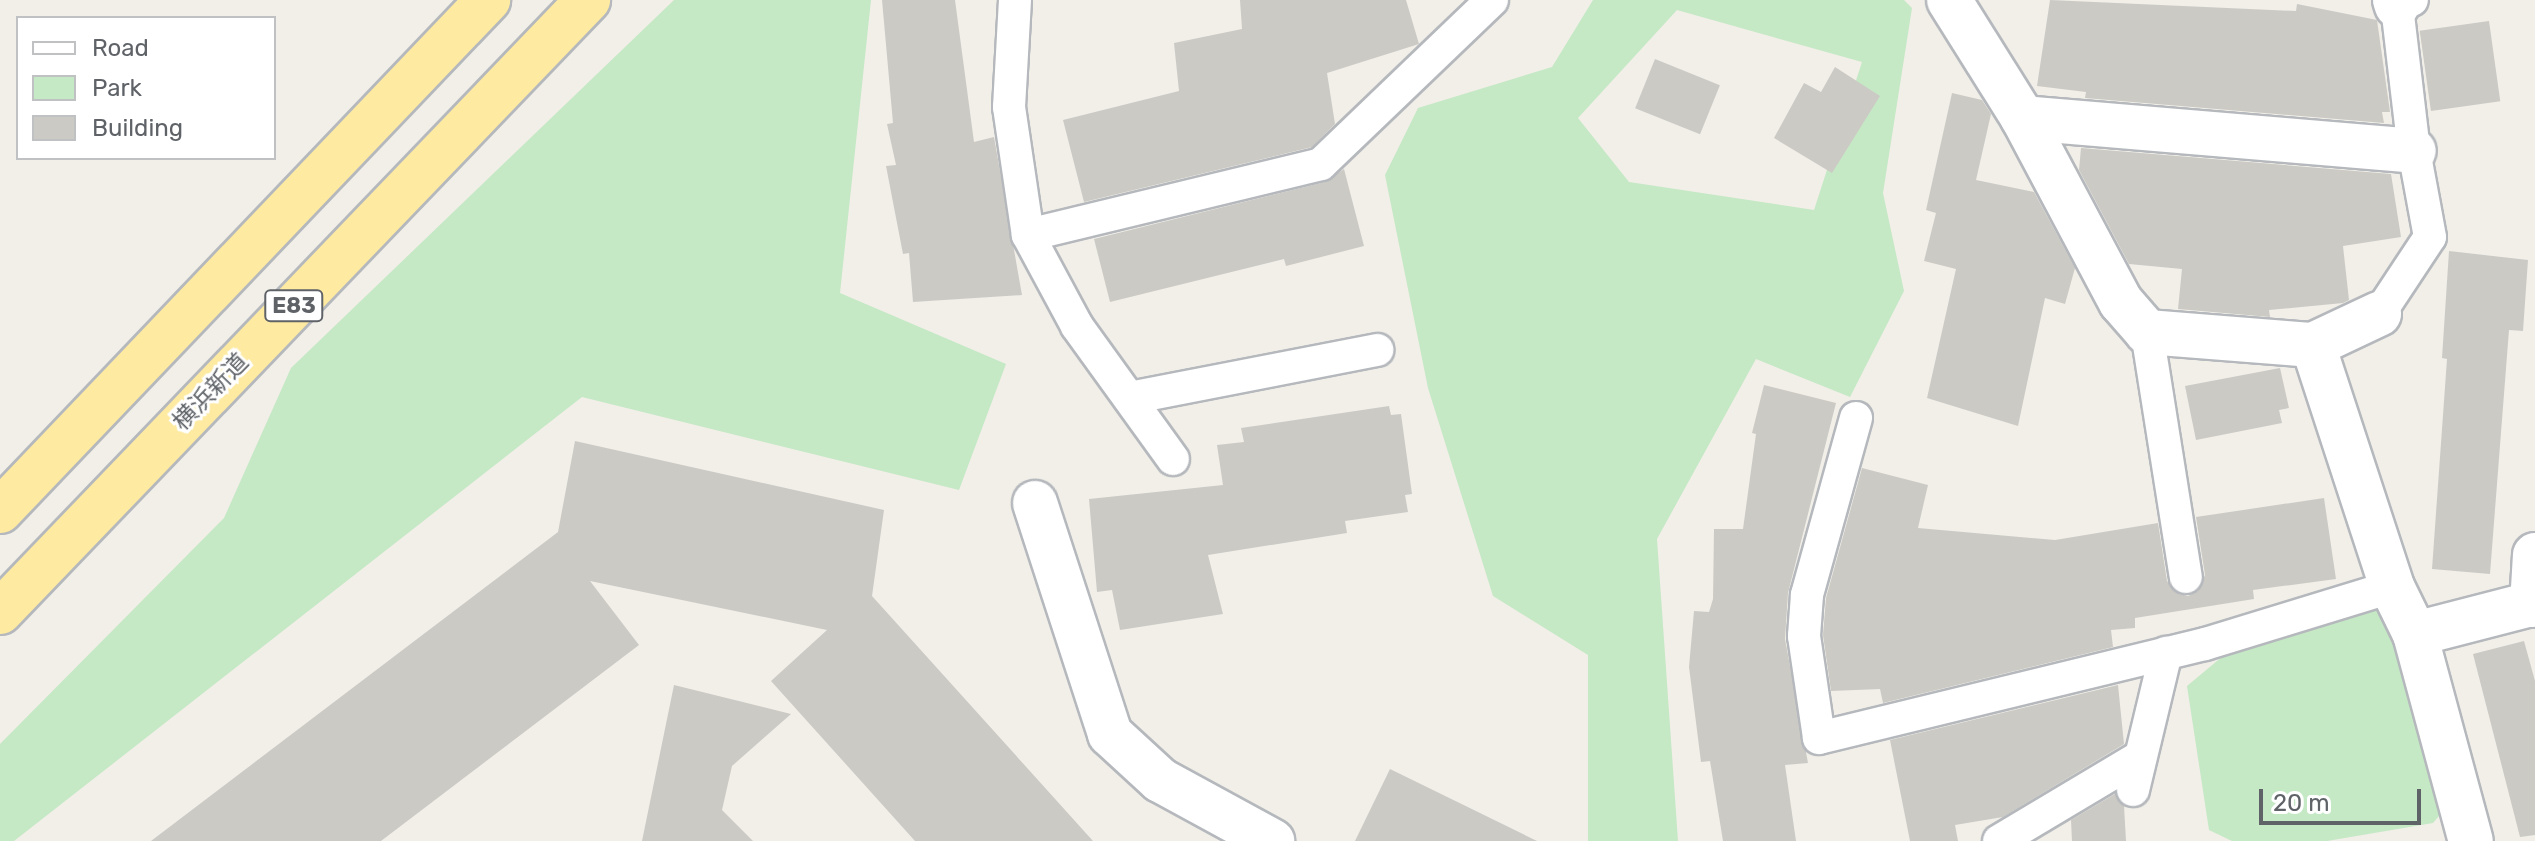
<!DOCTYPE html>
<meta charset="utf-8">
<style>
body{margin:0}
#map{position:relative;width:2535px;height:841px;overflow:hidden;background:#f1efe8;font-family:Rubik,"Noto Sans JP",sans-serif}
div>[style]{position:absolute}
.green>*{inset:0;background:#c5e8c5}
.building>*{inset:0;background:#cccac5;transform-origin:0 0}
.roads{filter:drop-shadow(2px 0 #b5b8bc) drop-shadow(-2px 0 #b5b8bc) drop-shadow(0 2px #b5b8bc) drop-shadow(0 -2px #b5b8bc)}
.service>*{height:32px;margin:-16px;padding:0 16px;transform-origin:16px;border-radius:16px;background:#fff}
.minor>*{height:44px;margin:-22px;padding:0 22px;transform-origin:22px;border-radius:22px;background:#fff}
.trunk>*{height:44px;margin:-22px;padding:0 22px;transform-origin:22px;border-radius:22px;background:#feeaa1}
span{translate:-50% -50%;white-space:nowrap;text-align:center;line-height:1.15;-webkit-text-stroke:6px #fff;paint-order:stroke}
.shield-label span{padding:2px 6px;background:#fff;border:2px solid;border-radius:6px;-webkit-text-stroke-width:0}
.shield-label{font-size:22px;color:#5f6368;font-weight:700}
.street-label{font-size:24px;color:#5f6368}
.legend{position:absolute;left:16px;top:16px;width:260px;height:144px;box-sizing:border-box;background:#fff;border:2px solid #bfc1c3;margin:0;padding:10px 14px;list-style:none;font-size:24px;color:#5f6368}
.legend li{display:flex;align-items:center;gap:16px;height:40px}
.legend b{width:40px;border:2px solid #bfc1c3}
.scale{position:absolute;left:2259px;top:789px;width:162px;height:36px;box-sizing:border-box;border:4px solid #5f6368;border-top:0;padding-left:10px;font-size:24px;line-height:28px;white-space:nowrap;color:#5f6368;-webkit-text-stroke:6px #fff;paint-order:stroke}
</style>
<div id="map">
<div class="green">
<i style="clip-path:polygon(674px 0,871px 0,840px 293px,1006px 364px,959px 490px,582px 397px,14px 841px,0 841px,0 744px,224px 518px,291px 368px)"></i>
<i style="clip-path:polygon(evenodd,1593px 0,1904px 0,1912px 8px,1883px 193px,1904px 291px,1850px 397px,1756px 359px,1657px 539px,1678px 841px,1588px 841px,1588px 655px,1493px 596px,1428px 388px,1385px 175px,1418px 108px,1552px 67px,1593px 0,1677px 10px,1862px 62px,1814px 210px,1629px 182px,1578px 118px,1677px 10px)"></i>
<i style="clip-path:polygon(2382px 607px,2407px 657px,2444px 810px,2433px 823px,2327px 841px,2232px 841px,2209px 830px,2187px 686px,2241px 641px)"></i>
</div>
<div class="building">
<i style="clip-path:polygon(882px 0,955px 0,974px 142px,994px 137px,1022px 295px,913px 302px,909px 253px,903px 254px,886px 166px,896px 165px,887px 124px,893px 123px)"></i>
<i style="clip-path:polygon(1240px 0,1406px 0,1419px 44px,1327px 73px,1335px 124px,1312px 147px,1084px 202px,1063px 120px,1179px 91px,1174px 43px,1242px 29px)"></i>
<i style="clip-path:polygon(2050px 0,2296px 11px,2297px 4px,2377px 20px,2390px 112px,2382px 112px,2384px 123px,2085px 98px,2086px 92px,2037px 86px)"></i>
<i style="left:2489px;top:21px;width:81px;height:70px;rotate:82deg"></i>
<i style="left:1655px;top:59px;width:70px;height:53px;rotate:22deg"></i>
<i style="clip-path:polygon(1835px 67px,1880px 96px,1832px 173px,1774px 138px,1804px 83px,1821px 92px)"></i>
<i style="clip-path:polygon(1952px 93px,1982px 100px,1991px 114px,1976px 180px,2034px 192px,2075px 268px,2065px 304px,2045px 298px,2018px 426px,1927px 398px,1956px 269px,1924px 261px,1936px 213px,1926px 210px)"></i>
<i style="clip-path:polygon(2081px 148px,2391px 174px,2401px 237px,2343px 246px,2349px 300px,2343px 303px,2269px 310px,2270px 317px,2178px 309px,2182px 269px,2129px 264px,2079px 170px)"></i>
<i style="clip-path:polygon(1344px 169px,1364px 246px,1286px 266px,1284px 259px,1110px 302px,1094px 239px,1325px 182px)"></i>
<i style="clip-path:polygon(2449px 251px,2528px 260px,2523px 331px,2509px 330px,2490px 574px,2432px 569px,2447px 359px,2442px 358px)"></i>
<i style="clip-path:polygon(2280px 368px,2289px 408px,2279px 410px,2282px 423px,2196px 440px,2185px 386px)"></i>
<i style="clip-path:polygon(1764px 385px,1836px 403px,1788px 593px,1785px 639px,1808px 763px,1785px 765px,1796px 841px,1723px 841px,1710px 761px,1701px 762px,1689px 667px,1694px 611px,1709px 612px,1713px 599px,1714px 529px,1743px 529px,1756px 434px,1752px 433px)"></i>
<i style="clip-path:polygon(1389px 406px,1391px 415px,1401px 414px,1412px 494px,1405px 495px,1408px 512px,1345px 521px,1347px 533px,1208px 555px,1223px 614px,1120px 630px,1112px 590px,1097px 592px,1089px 499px,1223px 485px,1217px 445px,1244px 442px,1241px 428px)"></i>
<i style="clip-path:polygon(575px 441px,884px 510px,872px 596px,1093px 841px,915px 841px,771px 681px,827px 630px,590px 581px,639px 645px,381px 841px,151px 841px,558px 532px)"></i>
<i style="clip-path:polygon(1862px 468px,1928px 485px,1918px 528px,2055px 540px,2158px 523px,2167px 581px,2179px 594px,2188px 596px,2198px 591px,2205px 575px,2196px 517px,2324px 498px,2336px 579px,2253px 590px,2254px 599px,2135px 618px,2135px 628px,2111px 630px,2113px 647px,1883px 703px,1880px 689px,1831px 691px,1823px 635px,1826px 598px)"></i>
<i style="clip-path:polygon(2524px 641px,2535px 681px,2535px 835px,2520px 837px,2473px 654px)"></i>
<i style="clip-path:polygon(674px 685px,791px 714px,732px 766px,722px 810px,753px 841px,642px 841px)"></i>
<i style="clip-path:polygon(2118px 685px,2124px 744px,2003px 817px,1955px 825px,1958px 841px,1910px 841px,1890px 740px)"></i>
<i style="clip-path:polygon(1390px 769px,1537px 841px,1355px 841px)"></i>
<i style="clip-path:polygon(2115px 794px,2124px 806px,2126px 841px,2072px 841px,2071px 820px)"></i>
</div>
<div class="roads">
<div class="service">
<i style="left:1015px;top:0;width:107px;rotate:93.2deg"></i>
<i style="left:1009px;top:107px;width:129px;rotate:81.6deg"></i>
<i style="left:1028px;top:235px;width:103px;rotate:61.7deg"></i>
<i style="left:1077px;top:326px;width:164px;rotate:54.2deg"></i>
<i style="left:1028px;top:235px;width:301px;rotate:-13.6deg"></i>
<i style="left:1321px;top:164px;width:237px;rotate:-43.8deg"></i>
<i style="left:2379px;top:314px;width:92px;rotate:-56.5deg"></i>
<i style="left:2430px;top:237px;width:87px;rotate:-100.5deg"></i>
<i style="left:2414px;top:151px;width:146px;rotate:-96.7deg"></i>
<i style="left:2397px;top:6px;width:16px;rotate:-22deg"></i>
<i style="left:2147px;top:332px;width:248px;rotate:81deg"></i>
<i style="left:1130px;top:398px;width:252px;rotate:-11deg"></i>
<i style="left:1856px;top:418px;width:184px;rotate:105.5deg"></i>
<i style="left:1807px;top:595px;width:41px;rotate:94.2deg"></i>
<i style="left:1804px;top:636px;width:103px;rotate:81.6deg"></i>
<i style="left:1819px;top:738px;width:397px;rotate:-13.7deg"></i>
<i style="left:2205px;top:644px;width:195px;rotate:-17deg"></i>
<i style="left:2133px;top:790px;width:141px;rotate:-76.5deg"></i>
<i style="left:1999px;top:841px;width:164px;rotate:-30.8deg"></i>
</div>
<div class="minor">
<i style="left:1949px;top:0;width:139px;rotate:57.9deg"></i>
<i style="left:2023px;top:118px;width:208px;rotate:62deg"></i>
<i style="left:2121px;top:302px;width:40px;rotate:49deg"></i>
<i style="left:2147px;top:332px;width:167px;rotate:4.5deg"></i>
<i style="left:2313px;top:345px;width:255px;rotate:71.9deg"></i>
<i style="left:2392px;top:587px;width:52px;rotate:63.9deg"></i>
<i style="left:2415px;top:634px;width:124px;rotate:-14.5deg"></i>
<i style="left:2395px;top:0;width:6px;rotate:72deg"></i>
<i style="left:2023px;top:118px;width:392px;rotate:4.8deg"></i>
<i style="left:2313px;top:345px;width:73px;rotate:-25.2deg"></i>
<i style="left:1035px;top:503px;width:243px;rotate:72deg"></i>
<i style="left:1110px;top:734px;width:68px;rotate:42.6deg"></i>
<i style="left:1160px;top:780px;width:128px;rotate:28.6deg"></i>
<i style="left:2532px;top:605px;width:50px;rotate:-86.6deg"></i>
<i style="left:2415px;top:634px;width:214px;rotate:74.9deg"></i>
</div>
<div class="trunk">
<i style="left:0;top:511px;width:707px;rotate:-46.32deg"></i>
<i style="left:0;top:612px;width:849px;rotate:-46.15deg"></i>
</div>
</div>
<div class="shield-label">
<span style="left:294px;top:306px">E83</span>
</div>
<div class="street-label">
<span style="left:211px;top:392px;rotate:-46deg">横浜新道</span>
</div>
<ul class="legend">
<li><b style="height:10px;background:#fff"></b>Road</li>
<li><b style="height:22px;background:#c5e8c5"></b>Park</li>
<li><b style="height:22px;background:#cccac5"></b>Building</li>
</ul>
<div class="scale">20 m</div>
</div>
